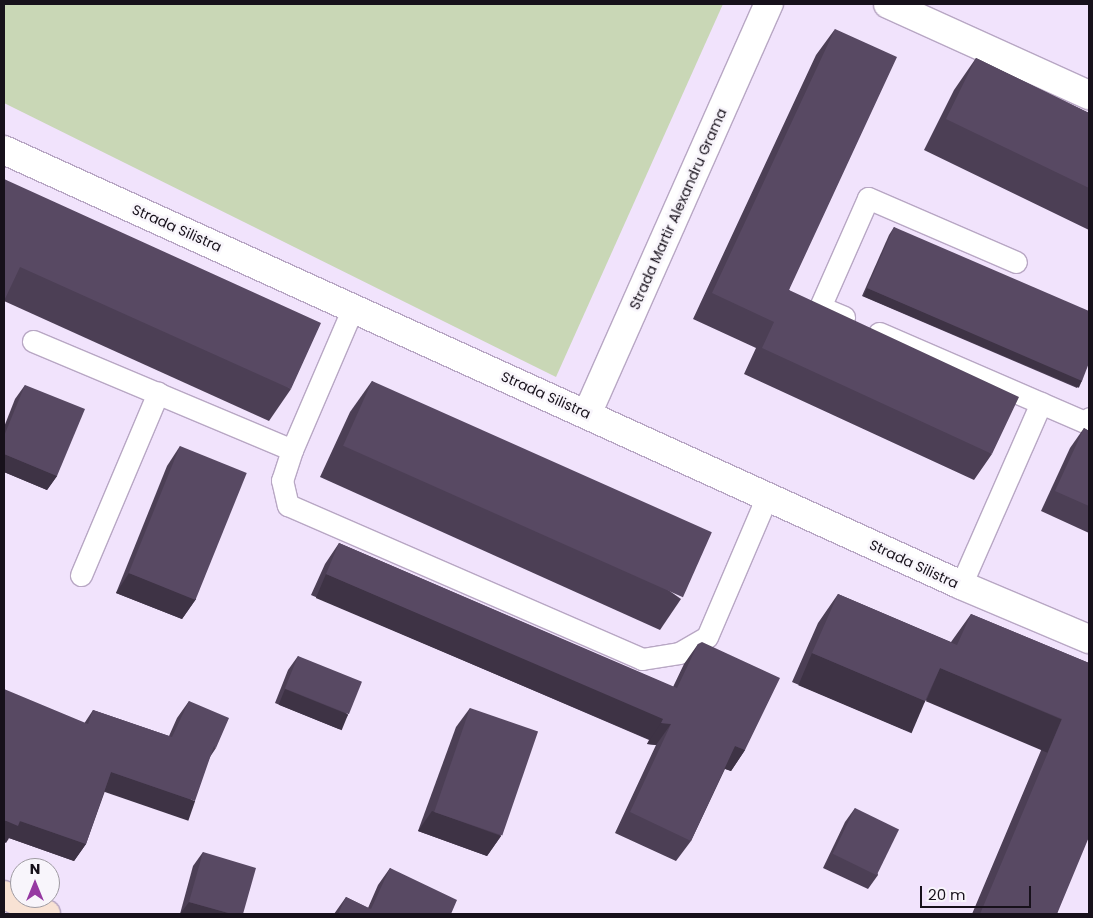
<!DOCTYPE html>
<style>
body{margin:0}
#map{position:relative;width:1093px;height:918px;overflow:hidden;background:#f1e3fc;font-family:Poppins,sans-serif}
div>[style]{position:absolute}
.green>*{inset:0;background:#c9d7b6}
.roads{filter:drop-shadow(1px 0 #b8a7c4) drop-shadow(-1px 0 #b8a7c4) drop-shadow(0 1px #b8a7c4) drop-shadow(0 -1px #b8a7c4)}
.service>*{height:21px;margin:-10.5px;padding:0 10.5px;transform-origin:10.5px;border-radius:10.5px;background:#fff}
.minor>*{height:28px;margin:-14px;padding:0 14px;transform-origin:14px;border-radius:14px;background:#fff}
.secondary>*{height:28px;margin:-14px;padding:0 14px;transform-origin:14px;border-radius:14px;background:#f8e2d4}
.wall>*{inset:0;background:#4c3f55}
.shaded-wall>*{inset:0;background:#3e3345;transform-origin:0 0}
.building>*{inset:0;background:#584963;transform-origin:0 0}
span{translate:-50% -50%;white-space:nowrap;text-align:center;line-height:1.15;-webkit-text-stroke:5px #f8f5fb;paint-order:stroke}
.street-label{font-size:14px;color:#17111b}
.frame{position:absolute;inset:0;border:5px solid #17111b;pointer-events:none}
.north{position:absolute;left:10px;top:858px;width:50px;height:50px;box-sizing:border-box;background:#f8f5fb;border:1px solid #9e9aa1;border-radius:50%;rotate:0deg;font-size:14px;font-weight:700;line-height:20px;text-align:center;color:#17111b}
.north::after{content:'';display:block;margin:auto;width:18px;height:22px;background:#9639a2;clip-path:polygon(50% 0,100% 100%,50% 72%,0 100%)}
.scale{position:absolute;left:920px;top:886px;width:111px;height:22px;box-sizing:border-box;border:2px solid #17111b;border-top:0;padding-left:6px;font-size:15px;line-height:18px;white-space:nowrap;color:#17111b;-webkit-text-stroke:4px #f8f5fb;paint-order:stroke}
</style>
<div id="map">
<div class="green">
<i style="clip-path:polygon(4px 4px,723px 4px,556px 377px,4px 103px)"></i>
</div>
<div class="roads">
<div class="service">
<i style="left:844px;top:317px;width:26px;rotate:-157deg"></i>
<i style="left:820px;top:307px;width:119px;rotate:-66.2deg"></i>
<i style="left:868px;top:198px;width:161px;rotate:23.4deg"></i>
<i style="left:879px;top:333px;width:227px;rotate:23.4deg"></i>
<i style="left:1087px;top:423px;width:5px;rotate:-68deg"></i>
<i style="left:33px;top:341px;width:281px;rotate:22.8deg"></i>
<i style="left:292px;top:450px;width:155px;rotate:-66.8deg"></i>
<i style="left:292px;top:450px;width:32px;rotate:108deg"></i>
<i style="left:282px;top:480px;width:26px;rotate:77deg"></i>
<i style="left:288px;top:505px;width:386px;rotate:23.5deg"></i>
<i style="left:642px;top:659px;width:37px;rotate:-9deg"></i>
<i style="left:679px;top:653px;width:32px;rotate:-30deg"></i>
<i style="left:707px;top:637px;width:153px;rotate:-66.9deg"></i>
<i style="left:81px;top:575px;width:198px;rotate:-67.1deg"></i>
<i style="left:961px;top:585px;width:199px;rotate:-66.3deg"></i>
</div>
<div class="minor">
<i style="left:888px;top:4px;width:221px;rotate:24.4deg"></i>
<i style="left:4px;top:150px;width:1051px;rotate:24.44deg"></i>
<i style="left:961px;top:585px;width:139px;rotate:22.9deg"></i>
<i style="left:587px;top:414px;width:449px;rotate:-66.1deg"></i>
</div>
<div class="secondary">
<i style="left:4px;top:895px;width:46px;rotate:24.3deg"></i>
</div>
</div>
<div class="wall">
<i style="clip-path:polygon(835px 29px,789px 290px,992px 454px,974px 480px,744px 374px,756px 348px,693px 319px,816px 55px)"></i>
<i style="clip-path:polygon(976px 58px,1089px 113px,1089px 230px,924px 150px,954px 90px)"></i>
<i style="clip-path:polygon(4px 179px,291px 389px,269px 421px,4px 301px)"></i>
<i style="clip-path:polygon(894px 227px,1082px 381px,1077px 388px,862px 296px,889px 235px)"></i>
<i style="clip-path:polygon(372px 381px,681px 599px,660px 630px,320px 477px,350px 412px)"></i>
<i style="clip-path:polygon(25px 385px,57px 476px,47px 490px,4px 472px,4px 427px,15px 399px)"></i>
<i style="clip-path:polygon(1084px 428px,1089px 431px,1089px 533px,1041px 511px,1070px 448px)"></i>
<i style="clip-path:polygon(180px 446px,196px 599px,182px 619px,116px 593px,167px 466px)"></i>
<i style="clip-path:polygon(339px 543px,673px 687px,684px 664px,698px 644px,745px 750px,731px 771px,725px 769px,691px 841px,676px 861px,615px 833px,656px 745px,647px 744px,649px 740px,311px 595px,325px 564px)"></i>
<i style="clip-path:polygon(838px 594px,951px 642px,971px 614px,1089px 663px,1057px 914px,972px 914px,1042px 748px,926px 700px,905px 730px,792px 682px,818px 623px)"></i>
<i style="clip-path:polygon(298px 656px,348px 715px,339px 729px,275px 703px,288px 670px)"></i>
<i style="clip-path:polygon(189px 701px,216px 748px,210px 757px,183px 818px,105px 791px,86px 844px,74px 861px,9px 838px,6px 843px,93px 710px,169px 736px,177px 718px)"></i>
<i style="clip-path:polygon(470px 708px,501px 836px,487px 856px,418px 831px,456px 727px)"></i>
<i style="clip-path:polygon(855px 808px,878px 875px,868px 889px,823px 868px,845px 822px)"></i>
<i style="clip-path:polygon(203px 852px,243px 914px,180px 914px,193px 866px)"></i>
<i style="clip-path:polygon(390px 868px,451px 914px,334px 914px,346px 897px,368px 908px,378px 885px)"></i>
</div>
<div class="shaded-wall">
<i style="left:867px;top:288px;width:234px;height:9px;rotate:23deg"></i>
<i style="clip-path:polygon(4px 454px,57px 476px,47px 490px,4px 472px)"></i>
<i style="clip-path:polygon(129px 573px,196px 599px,182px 619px,116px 593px)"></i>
<i style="left:326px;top:574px;width:367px;height:26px;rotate:23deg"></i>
<i style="left:812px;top:653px;width:123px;height:35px;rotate:23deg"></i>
<i style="left:940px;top:668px;width:132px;height:36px;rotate:23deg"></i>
<i style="left:285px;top:689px;width:68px;height:17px;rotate:22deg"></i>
<i style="clip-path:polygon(661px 723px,671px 724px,656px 745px,647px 744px)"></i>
<i style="clip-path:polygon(735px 746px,745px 750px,731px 771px,720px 767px)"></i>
<i style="left:111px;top:772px;width:89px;height:21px;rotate:19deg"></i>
<i style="clip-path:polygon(432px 811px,501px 836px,487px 856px,418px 831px)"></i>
<i style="clip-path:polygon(4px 820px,20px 821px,86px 844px,74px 861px,9px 838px,6px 843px,4px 842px)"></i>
<i style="clip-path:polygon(189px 902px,232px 914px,180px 914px)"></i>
</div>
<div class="building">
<i style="clip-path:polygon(835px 29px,897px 57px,789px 290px,1019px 397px,992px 454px,762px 348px,774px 322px,712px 293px)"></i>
<i style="clip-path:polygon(976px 58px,1089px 113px,1089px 188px,946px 119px)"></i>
<i style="clip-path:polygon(4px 179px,321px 323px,291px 389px,20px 267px,4px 301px)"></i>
<i style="clip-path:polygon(894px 227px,1089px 311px,1089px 363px,1082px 381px,867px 288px)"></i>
<i style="left:372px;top:381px;width:372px;height:71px;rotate:24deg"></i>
<i style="clip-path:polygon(25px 385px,85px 409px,57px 476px,4px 454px,4px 436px)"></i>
<i style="clip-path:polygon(1084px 428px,1089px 431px,1089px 506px,1055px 491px)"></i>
<i style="left:180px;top:446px;width:72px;height:137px;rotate:22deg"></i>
<i style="clip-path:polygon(339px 543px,677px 688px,698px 644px,702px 642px,780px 678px,745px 750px,735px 746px,691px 841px,630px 812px,671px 724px,661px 723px,663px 719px,326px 574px)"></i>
<i style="clip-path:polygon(838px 594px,957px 645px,971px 614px,1089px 663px,1089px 837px,1057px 914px,980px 914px,1062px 719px,940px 668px,925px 701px,812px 653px)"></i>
<i style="left:298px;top:656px;width:69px;height:35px;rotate:22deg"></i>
<i style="clip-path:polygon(4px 689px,88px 724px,93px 710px,172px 737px,189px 701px,229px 718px,216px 748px,214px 746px,195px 801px,111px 772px,86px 844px,20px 821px,18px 826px,4px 820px)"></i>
<i style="left:470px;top:708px;width:72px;height:110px;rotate:19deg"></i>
<i style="left:855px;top:808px;width:49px;height:51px;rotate:26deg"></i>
<i style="clip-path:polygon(203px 852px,256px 868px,243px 914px,232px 914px,189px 902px)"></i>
<i style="clip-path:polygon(390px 868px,457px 900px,451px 914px,338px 914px,346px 897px,371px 909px)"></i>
</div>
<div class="street-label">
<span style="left:678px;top:209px;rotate:-66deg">Strada Martir Alexandru Grama</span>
<span style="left:177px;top:228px;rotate:24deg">Strada Silistra</span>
<span style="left:546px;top:395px;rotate:24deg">Strada Silistra</span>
<span style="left:914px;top:564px;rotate:25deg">Strada Silistra</span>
</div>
<div class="frame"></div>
<div class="north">N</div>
<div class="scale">20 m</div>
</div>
